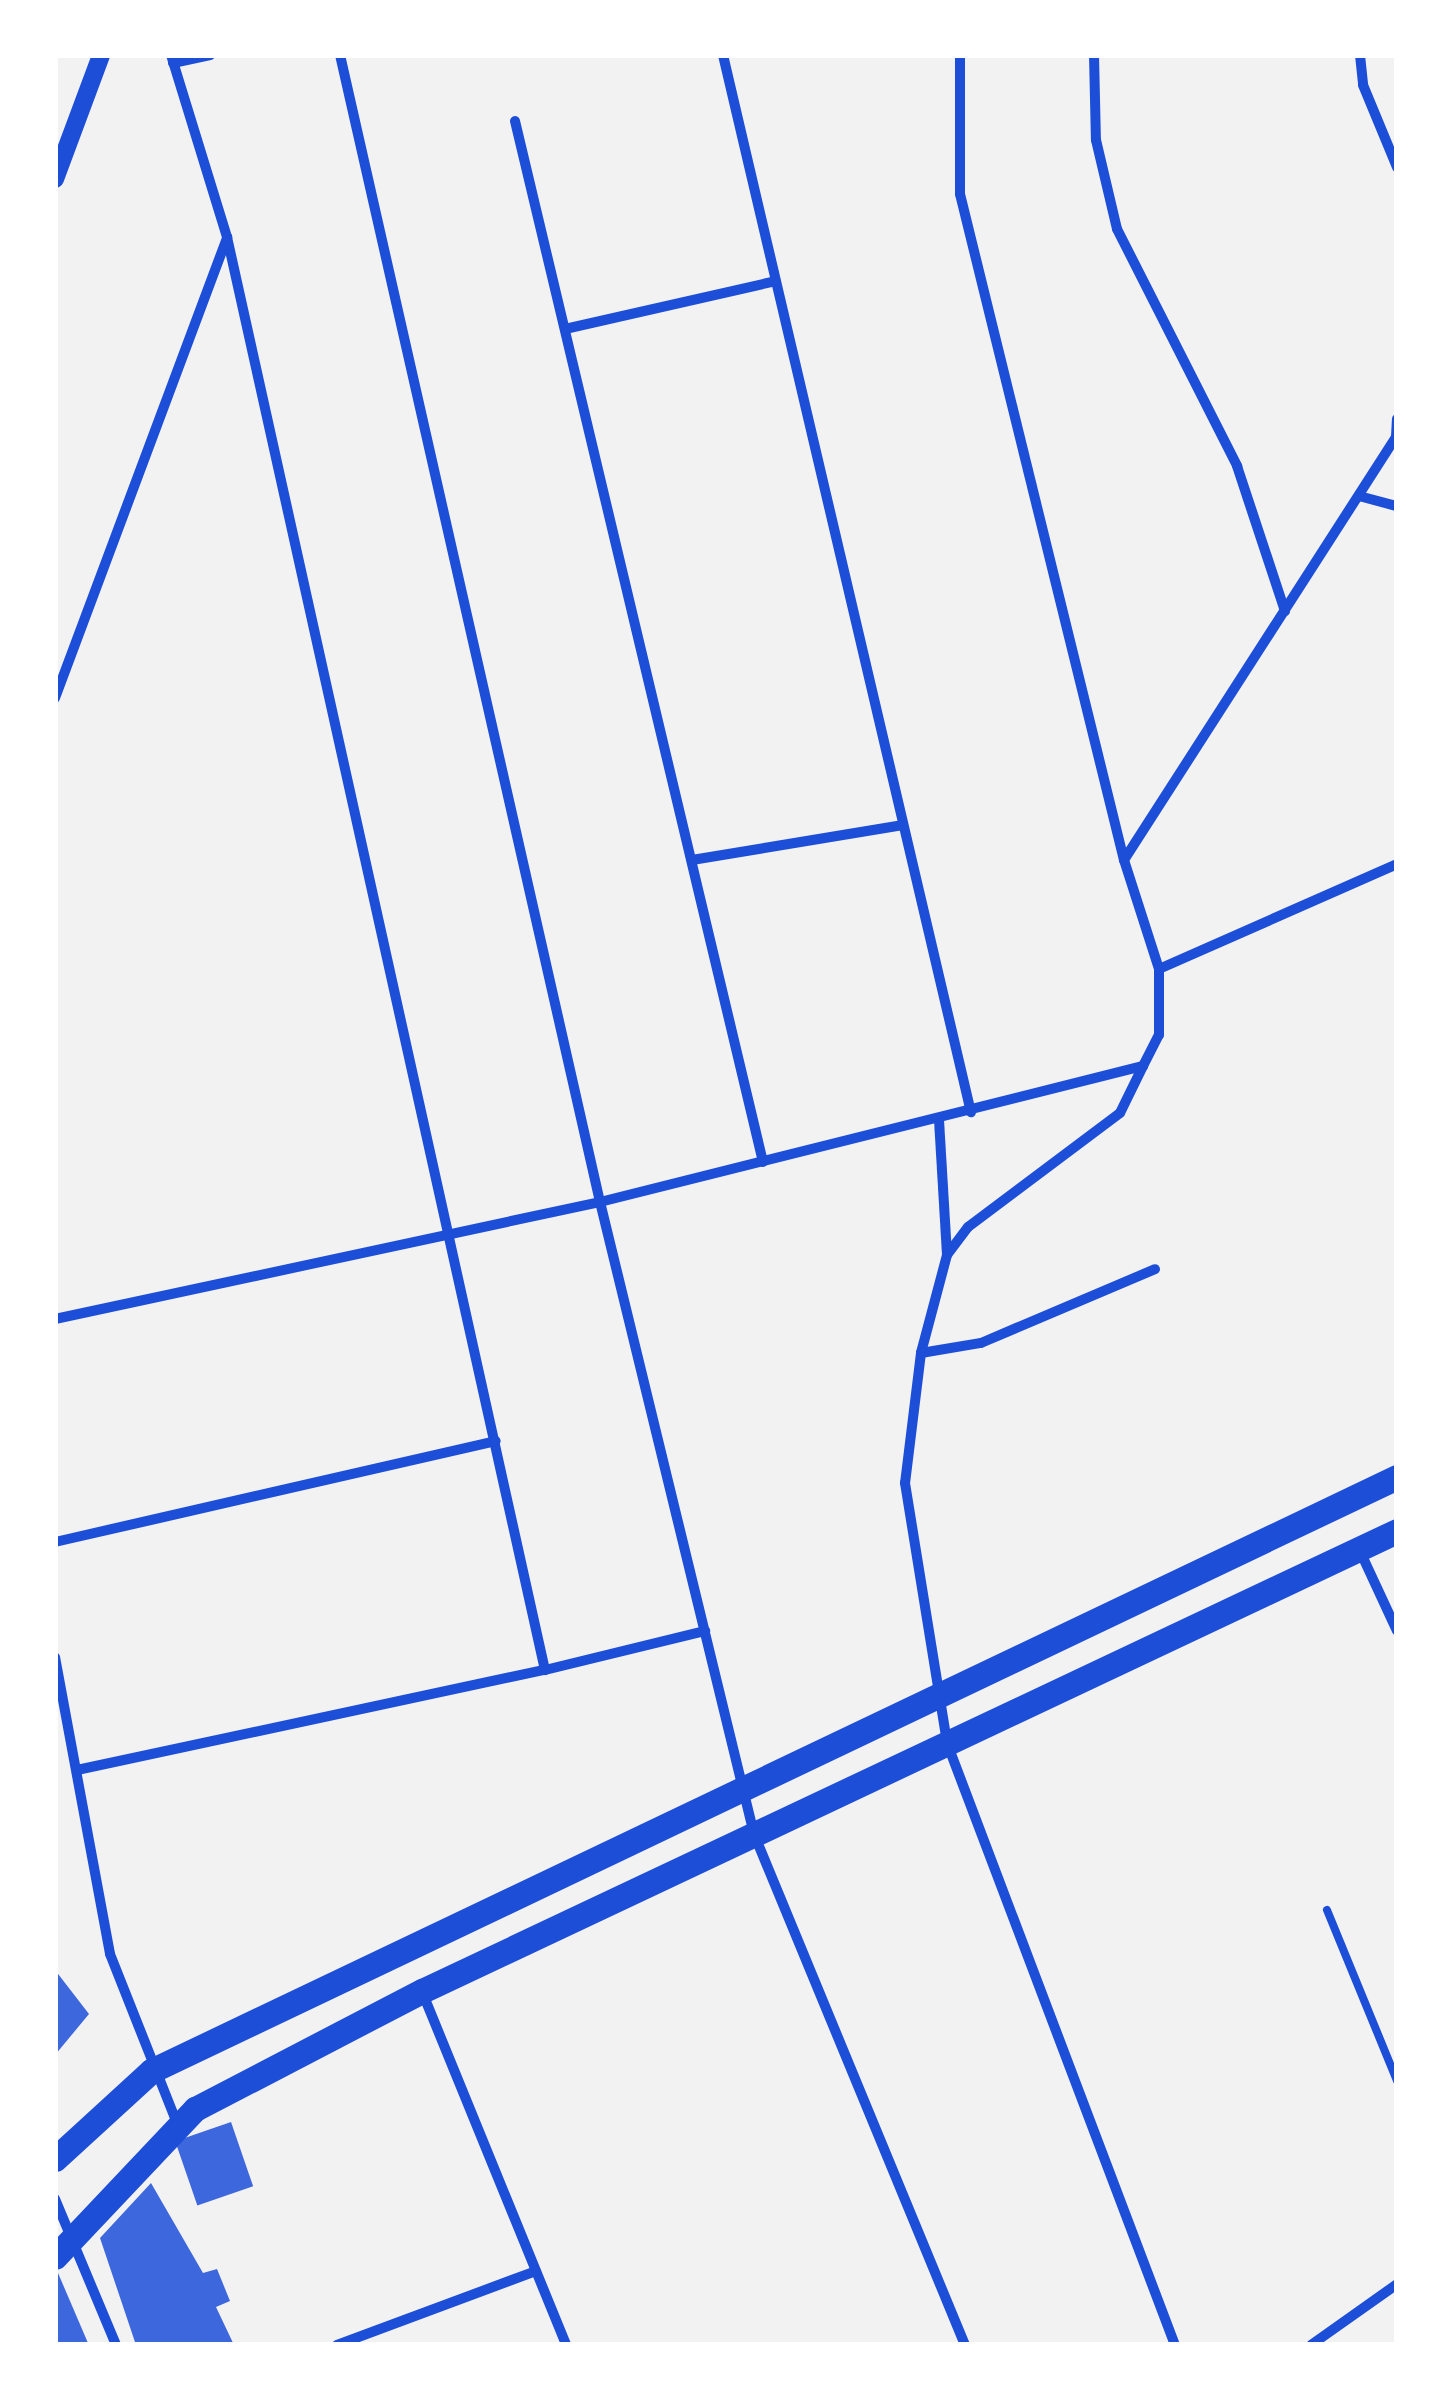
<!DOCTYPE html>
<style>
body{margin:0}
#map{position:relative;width:1452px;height:2400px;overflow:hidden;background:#f2f2f2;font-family:"PT Serif",serif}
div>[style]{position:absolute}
.building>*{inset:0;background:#3d67dc;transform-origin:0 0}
.service>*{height:8px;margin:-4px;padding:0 4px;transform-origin:4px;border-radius:4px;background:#1d4ed8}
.minor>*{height:10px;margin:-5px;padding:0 5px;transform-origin:5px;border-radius:5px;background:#1d4ed8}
.tertiary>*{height:18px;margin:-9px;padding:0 9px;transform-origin:9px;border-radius:9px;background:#1d4ed8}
.primary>*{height:25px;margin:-12.5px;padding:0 12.5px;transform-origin:12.5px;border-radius:12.5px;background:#1d4ed8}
span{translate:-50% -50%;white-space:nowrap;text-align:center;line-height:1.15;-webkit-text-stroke:8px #fff;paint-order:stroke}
.frame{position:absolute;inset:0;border:58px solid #fff;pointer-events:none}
</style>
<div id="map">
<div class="building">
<i style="clip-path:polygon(55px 1970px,89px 2014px,55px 2055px)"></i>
<i style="left:231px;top:2122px;width:68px;height:59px;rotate:71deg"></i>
<i style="clip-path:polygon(151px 2183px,203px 2273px,217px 2269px,230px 2301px,216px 2307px,234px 2345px,136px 2345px,100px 2238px)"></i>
<i style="clip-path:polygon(55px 2266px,88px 2343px,84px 2345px,55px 2345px)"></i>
</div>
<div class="service">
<i style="left:1327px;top:1910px;width:185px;rotate:67.7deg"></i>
</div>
<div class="minor">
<i style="left:723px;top:55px;width:1086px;rotate:76.8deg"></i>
<i style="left:960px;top:55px;width:139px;rotate:90deg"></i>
<i style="left:960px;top:194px;width:686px;rotate:76.17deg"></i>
<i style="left:1094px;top:55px;width:85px;rotate:88.7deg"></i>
<i style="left:1096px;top:140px;width:91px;rotate:76.7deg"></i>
<i style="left:1117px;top:229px;width:266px;rotate:63.1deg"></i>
<i style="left:1237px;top:466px;width:153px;rotate:71.7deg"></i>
<i style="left:1360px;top:55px;width:30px;rotate:84deg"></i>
<i style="left:1363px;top:85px;width:89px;rotate:67.5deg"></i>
<i style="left:173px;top:63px;width:38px;rotate:-12deg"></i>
<i style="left:515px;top:121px;width:1070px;rotate:76.6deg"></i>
<i style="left:227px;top:237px;width:1468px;rotate:77.49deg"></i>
<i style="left:545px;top:1670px;width:165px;rotate:-13.7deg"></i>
<i style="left:565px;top:329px;width:216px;rotate:-12.8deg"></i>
<i style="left:1359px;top:496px;width:39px;rotate:15deg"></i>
<i style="left:55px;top:698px;width:492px;rotate:-69.5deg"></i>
<i style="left:227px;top:237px;width:190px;rotate:-107.1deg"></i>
<i style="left:692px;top:860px;width:214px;rotate:-9.4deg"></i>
<i style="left:1159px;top:969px;width:260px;rotate:-23.8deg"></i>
<i style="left:1143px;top:1066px;width:52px;rotate:116.1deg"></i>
<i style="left:1120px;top:1113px;width:190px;rotate:143.1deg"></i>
<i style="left:968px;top:1227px;width:35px;rotate:127deg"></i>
<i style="left:947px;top:1255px;width:101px;rotate:104.9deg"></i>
<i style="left:921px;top:1353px;width:131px;rotate:97deg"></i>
<i style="left:905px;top:1483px;width:263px;rotate:80.8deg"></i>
<i style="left:947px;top:1743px;width:644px;rotate:69.26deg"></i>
<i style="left:939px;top:1120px;width:134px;rotate:86.6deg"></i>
<i style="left:55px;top:1319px;width:557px;rotate:-12.12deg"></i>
<i style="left:600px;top:1202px;width:1176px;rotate:-102.77deg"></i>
<i style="left:921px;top:1353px;width:61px;rotate:-9.5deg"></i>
<i style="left:981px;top:1343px;width:189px;rotate:-23deg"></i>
<i style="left:55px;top:1542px;width:452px;rotate:-12.9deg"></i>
<i style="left:1359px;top:1549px;width:90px;rotate:65.1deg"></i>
<i style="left:55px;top:1657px;width:302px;rotate:79.5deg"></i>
<i style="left:110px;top:1954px;width:182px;rotate:68.4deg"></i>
<i style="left:77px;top:1770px;width:479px;rotate:-12.1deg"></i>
<i style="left:423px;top:1994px;width:379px;rotate:67.8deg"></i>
<i style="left:55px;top:2199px;width:158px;rotate:67.3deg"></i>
<i style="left:337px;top:2345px;width:212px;rotate:-20.4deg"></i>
<i style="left:965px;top:2345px;width:553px;rotate:-112.44deg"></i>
<i style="left:754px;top:1834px;width:650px;rotate:-103.69deg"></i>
<i style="left:600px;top:1202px;width:560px;rotate:-14.06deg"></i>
<i style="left:1143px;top:1066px;width:35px;rotate:-63deg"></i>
<i style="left:1159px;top:1035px;width:66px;rotate:-90deg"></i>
<i style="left:1159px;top:969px;width:114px;rotate:-107.8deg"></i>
<i style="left:1124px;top:860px;width:503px;rotate:-57.26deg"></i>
<i style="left:1396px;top:437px;width:18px;rotate:-87deg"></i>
<i style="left:1311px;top:2345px;width:105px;rotate:-35.3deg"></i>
</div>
<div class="tertiary">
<i style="left:55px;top:179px;width:132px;rotate:-69.6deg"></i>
</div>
<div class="primary">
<i style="left:55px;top:2159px;width:130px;rotate:-42.5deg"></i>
<i style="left:151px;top:2071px;width:1380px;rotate:-25.49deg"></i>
<i style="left:55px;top:2257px;width:204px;rotate:-46.6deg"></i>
<i style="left:195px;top:2109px;width:256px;rotate:-27.5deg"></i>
<i style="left:422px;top:1991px;width:1078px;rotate:-25.26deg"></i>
</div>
<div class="frame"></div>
</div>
